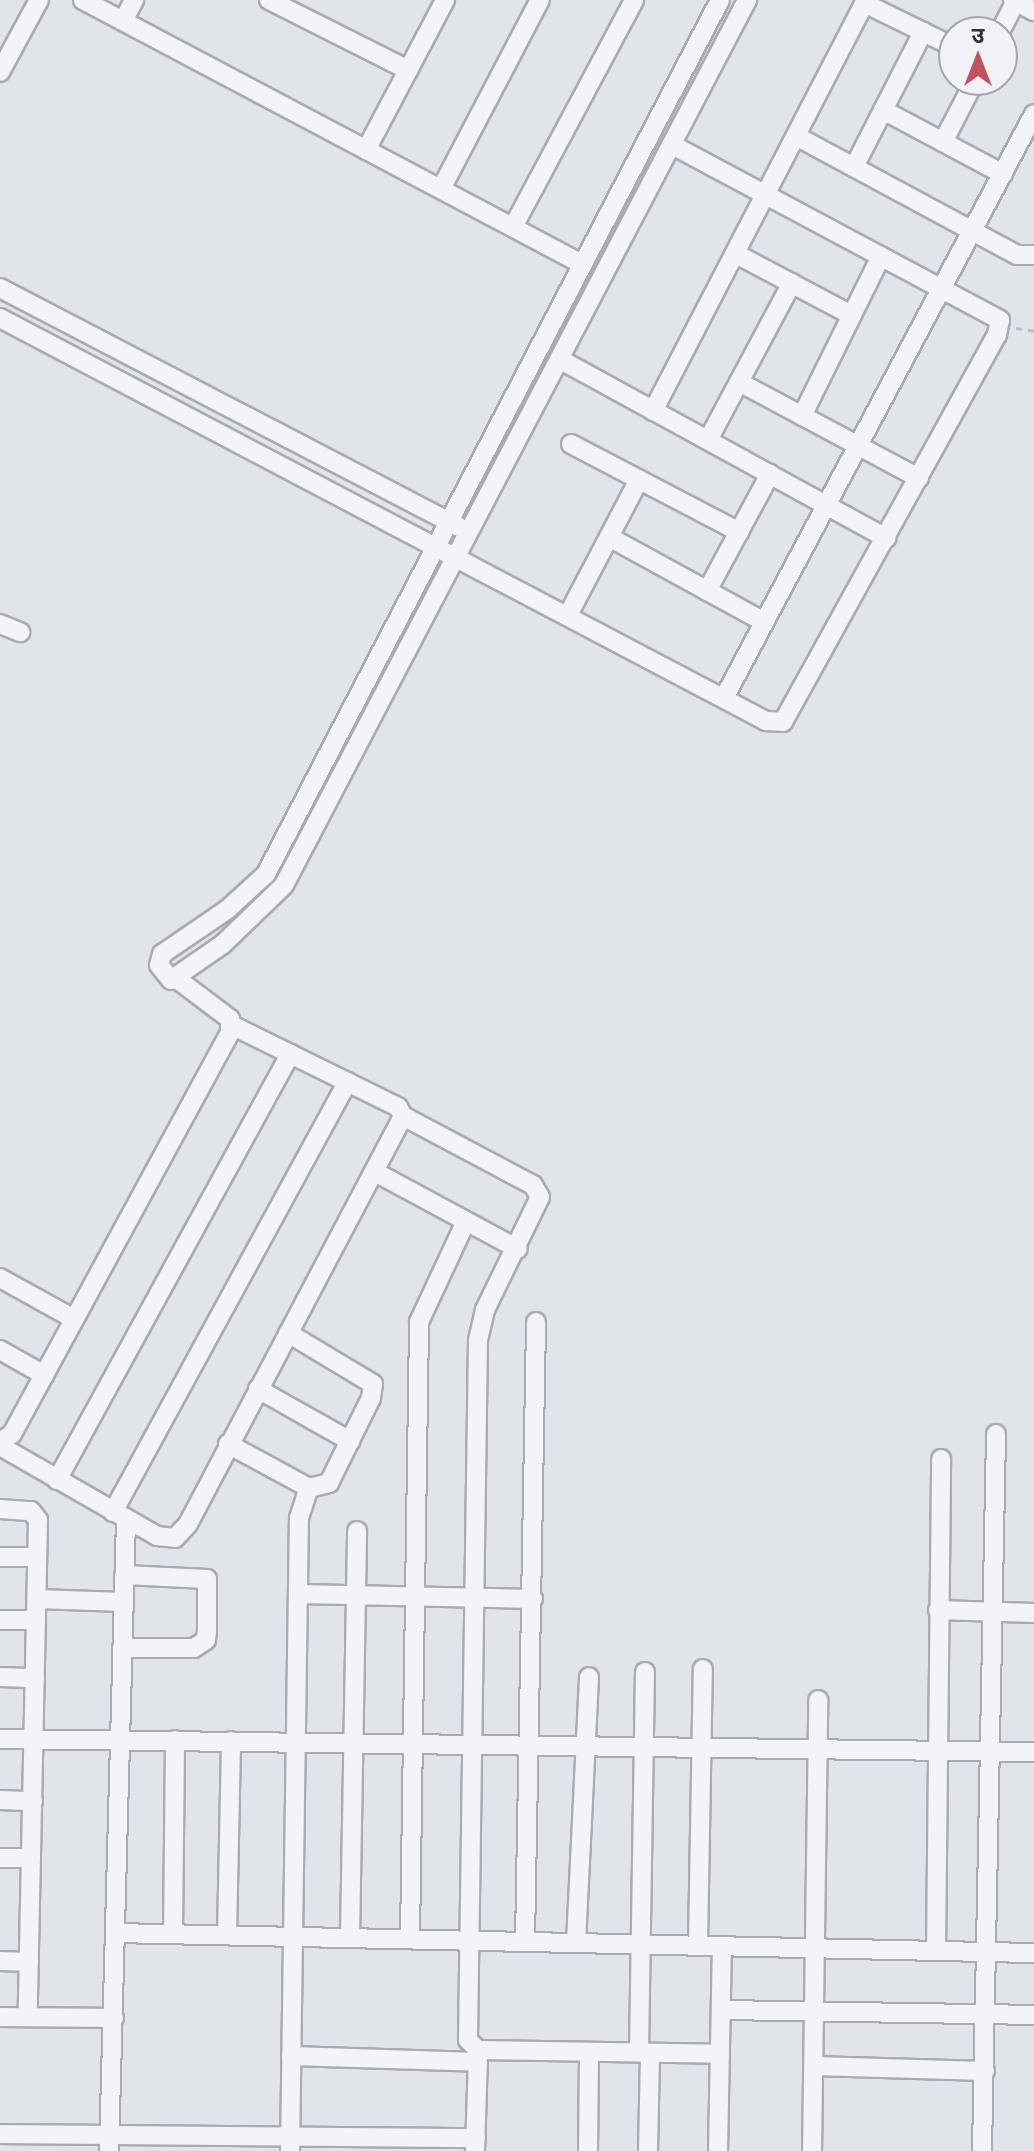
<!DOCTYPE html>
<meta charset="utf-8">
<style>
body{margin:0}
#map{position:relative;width:1034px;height:2151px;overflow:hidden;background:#e1e4e8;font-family:"Noto Sans","Noto Sans Devanagari",sans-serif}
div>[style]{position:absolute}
.path>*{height:3px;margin-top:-1.5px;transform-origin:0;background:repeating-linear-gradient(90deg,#bbbec3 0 6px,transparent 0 12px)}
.roads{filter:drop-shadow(2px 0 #a7abb2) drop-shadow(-2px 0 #a7abb2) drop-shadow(0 2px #a7abb2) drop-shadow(0 -2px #a7abb2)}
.minor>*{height:18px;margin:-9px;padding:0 9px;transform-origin:9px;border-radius:9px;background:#f3f4f7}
span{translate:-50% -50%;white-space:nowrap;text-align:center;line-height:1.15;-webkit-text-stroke:6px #f0f2f6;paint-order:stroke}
.north{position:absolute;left:938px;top:16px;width:80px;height:80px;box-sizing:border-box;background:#f0f2f6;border:2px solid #a1a5ac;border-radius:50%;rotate:0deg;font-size:22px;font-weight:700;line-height:32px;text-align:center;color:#2b323e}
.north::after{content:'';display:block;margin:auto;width:28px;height:36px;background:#c25161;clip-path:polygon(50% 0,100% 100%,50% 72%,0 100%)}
</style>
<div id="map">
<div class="path">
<i style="left:1016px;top:328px;width:18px;rotate:9deg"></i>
</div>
<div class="roads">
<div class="minor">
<i style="left:83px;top:0;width:565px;rotate:27.88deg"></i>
<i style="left:269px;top:0;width:156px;rotate:26.7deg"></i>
<i style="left:720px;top:0;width:985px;rotate:117.45deg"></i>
<i style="left:266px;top:874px;width:52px;rotate:137.4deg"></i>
<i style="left:228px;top:909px;width:80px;rotate:145.7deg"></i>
<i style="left:162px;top:954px;width:11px;rotate:105deg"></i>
<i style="left:159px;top:965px;width:19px;rotate:51deg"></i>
<i style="left:171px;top:980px;width:63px;rotate:-34.7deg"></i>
<i style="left:223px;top:944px;width:85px;rotate:-44deg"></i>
<i style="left:284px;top:885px;width:999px;rotate:-62.38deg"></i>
<i style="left:1013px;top:0;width:24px;rotate:28deg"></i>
<i style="left:864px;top:3px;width:100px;rotate:26.1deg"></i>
<i style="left:123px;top:21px;width:24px;rotate:-62deg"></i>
<i style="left:1000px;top:32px;width:35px;rotate:-63deg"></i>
<i style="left:0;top:72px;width:82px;rotate:-61.6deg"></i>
<i style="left:883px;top:110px;width:136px;rotate:28.1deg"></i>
<i style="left:796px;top:136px;width:251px;rotate:28.3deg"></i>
<i style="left:1017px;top:255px;width:17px"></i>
<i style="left:943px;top:142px;width:70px;rotate:-62.7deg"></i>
<i style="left:366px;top:150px;width:170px;rotate:-62.2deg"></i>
<i style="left:854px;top:167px;width:152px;rotate:-62.9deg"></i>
<i style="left:441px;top:189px;width:213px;rotate:-62.4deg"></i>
<i style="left:513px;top:227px;width:257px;rotate:-61.9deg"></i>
<i style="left:736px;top:254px;width:130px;rotate:27.9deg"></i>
<i style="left:0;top:288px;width:517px;rotate:27.51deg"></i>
<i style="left:0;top:318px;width:866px;rotate:27.75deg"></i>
<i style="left:766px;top:721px;width:17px;rotate:3deg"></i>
<i style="left:783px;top:722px;width:442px;rotate:-61.1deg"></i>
<i style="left:997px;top:335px;width:15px;rotate:-79deg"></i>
<i style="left:1000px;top:320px;width:372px;rotate:-151.9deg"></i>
<i style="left:561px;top:360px;width:371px;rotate:28.7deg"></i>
<i style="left:739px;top:382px;width:204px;rotate:28.1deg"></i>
<i style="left:653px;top:411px;width:463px;rotate:-62.6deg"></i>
<i style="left:802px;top:416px;width:178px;rotate:-63.7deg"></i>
<i style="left:708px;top:440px;width:178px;rotate:-61.9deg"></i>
<i style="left:571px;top:444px;width:190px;rotate:27.6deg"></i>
<i style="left:609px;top:537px;width:177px;rotate:28.7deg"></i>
<i style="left:707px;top:591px;width:133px;rotate:-61.7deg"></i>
<i style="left:568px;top:615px;width:153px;rotate:-62.3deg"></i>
<i style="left:0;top:624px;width:22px;rotate:22deg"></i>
<i style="left:724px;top:698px;width:661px;rotate:-62.04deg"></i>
<i style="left:403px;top:1116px;width:147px;rotate:28deg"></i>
<i style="left:533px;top:1185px;width:14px;rotate:60deg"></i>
<i style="left:540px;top:1197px;width:126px;rotate:116deg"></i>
<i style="left:485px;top:1310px;width:31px;rotate:103deg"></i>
<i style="left:478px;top:1340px;width:700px;rotate:90.82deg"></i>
<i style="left:468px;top:2040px;width:14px;rotate:45deg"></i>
<i style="left:478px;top:2050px;width:242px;rotate:0.9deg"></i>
<i style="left:375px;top:1172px;width:162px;rotate:28.3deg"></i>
<i style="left:0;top:1278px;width:85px;rotate:29deg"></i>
<i style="left:0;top:1350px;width:51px;rotate:29.6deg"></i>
<i style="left:258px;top:1389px;width:106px;rotate:29.5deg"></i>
<i style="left:0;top:1442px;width:14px;rotate:-34deg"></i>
<i style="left:12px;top:1434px;width:457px;rotate:-61.5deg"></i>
<i style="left:230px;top:1032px;width:13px;rotate:-90deg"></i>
<i style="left:230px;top:1019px;width:66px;rotate:-143deg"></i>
<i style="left:228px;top:1444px;width:92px;rotate:28.5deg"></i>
<i style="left:309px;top:1488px;width:21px;rotate:-14deg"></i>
<i style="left:329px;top:1483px;width:95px;rotate:-63.7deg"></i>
<i style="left:371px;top:1398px;width:14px;rotate:-82deg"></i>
<i style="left:373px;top:1384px;width:99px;rotate:-149deg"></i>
<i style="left:0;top:1446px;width:181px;rotate:29.8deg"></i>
<i style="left:157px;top:1536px;width:18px;rotate:6deg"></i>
<i style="left:175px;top:1538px;width:19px;rotate:-47deg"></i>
<i style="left:188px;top:1524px;width:461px;rotate:-62.2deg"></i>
<i style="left:403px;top:1116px;width:10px;rotate:-119deg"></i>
<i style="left:398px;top:1107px;width:186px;rotate:-153.8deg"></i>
<i style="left:57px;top:1480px;width:486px;rotate:-61.3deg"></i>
<i style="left:0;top:1509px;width:31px;rotate:4deg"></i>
<i style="left:31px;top:1511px;width:11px;rotate:52deg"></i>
<i style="left:38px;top:1520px;width:497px;rotate:91.2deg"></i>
<i style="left:113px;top:1512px;width:490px;rotate:-61.4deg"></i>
<i style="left:0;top:1557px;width:37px"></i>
<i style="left:298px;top:1594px;width:235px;rotate:1.2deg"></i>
<i style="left:37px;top:1599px;width:86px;rotate:2deg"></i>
<i style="left:938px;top:1610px;width:96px;rotate:1.8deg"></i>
<i style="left:0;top:1620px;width:36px"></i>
<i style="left:122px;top:1648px;width:72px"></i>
<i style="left:194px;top:1648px;width:14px;rotate:-34deg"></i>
<i style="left:206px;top:1640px;width:9px;rotate:-84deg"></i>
<i style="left:207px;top:1631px;width:52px;rotate:-90deg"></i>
<i style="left:207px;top:1579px;width:83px;rotate:-177.2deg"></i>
<i style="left:0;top:1677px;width:35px;rotate:2deg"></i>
<i style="left:0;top:1739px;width:1034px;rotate:0.72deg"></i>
<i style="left:0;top:1800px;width:33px;rotate:2deg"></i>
<i style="left:0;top:1858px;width:31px"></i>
<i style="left:115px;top:1933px;width:919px;rotate:1.25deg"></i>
<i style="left:173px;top:1934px;width:194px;rotate:-89.4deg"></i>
<i style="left:227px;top:1935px;width:194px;rotate:-88.8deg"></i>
<i style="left:350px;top:1938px;width:407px;rotate:-89deg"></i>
<i style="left:410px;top:1939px;width:617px;rotate:-89.16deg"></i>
<i style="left:419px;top:1322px;width:111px;rotate:-65deg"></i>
<i style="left:525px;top:1942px;width:620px;rotate:-88.98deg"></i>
<i style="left:576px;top:1943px;width:266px;rotate:-87.2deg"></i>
<i style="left:698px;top:1945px;width:276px;rotate:-89deg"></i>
<i style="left:936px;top:1951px;width:492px;rotate:-89.4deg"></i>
<i style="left:0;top:1961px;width:29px;rotate:2deg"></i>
<i style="left:721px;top:2010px;width:313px;rotate:0.9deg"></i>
<i style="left:0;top:2017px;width:114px;rotate:0.5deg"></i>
<i style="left:639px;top:2052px;width:380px;rotate:-89.1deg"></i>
<i style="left:291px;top:2056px;width:187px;rotate:1.8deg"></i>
<i style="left:814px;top:2066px;width:171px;rotate:1.7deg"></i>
<i style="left:0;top:2134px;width:476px;rotate:0.5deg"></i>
<i style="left:109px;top:2151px;width:633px;rotate:-88.46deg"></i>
<i style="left:290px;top:2151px;width:633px;rotate:-89.19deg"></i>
<i style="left:299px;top:1518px;width:32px;rotate:-72deg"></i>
<i style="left:475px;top:2151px;width:98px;rotate:-88.2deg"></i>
<i style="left:588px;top:2151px;width:99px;rotate:-89.4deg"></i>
<i style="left:648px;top:2151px;width:98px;rotate:-88.8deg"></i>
<i style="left:718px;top:2151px;width:205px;rotate:-88.9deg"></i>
<i style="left:812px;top:2151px;width:451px;rotate:-89.2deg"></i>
<i style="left:982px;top:2151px;width:717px;rotate:-88.88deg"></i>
</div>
</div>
<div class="north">उ</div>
</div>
